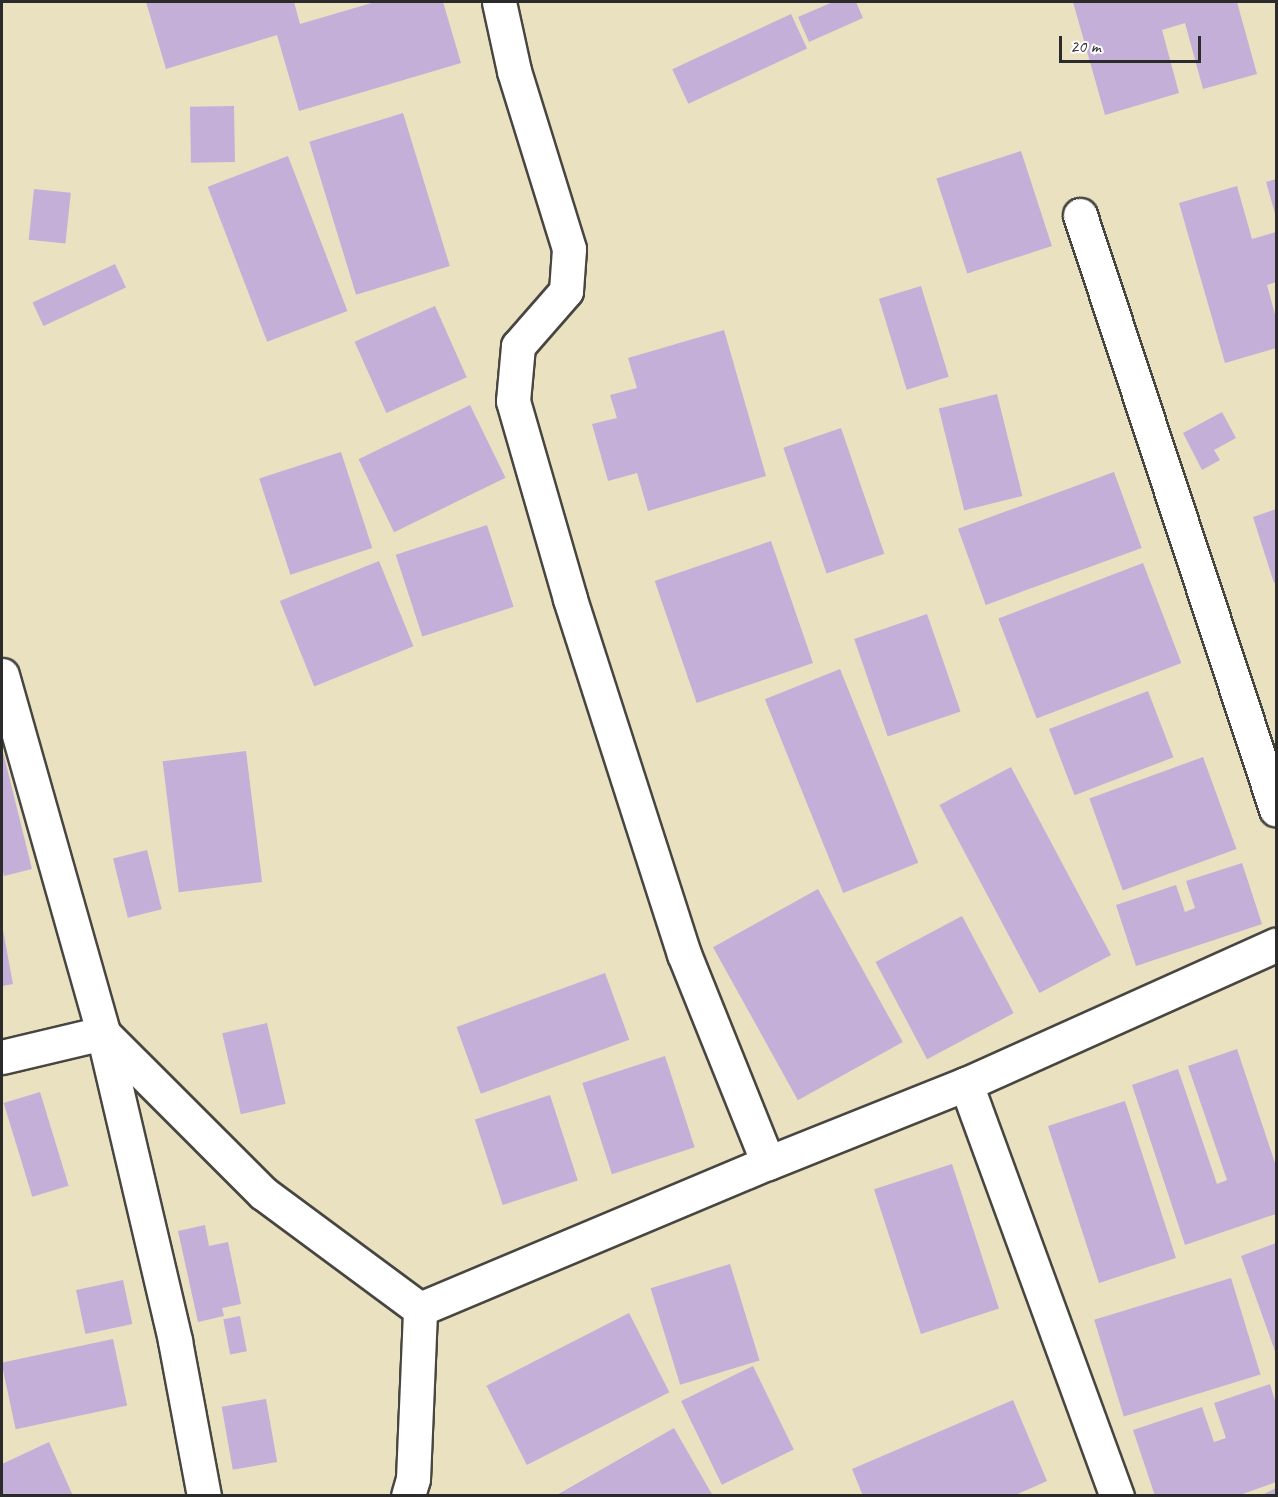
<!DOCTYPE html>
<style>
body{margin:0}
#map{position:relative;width:1278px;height:1497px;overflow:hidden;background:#eae1c0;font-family:Caveat,sans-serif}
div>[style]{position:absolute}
.building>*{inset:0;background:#c4afd8;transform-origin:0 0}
.roads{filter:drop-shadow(2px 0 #484641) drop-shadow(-2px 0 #484641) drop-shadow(0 2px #484641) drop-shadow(0 -2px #484641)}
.street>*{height:33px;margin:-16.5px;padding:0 16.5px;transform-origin:16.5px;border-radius:16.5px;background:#fff}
span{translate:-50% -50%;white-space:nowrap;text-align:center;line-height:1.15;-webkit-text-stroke:4.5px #fff;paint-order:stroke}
.frame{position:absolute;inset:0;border:3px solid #2b2b2b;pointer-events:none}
.scale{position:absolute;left:1059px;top:36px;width:142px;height:27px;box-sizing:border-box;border:3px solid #2b2b2b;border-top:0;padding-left:8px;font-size:18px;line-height:21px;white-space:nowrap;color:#2b2b2b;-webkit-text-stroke:4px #fff;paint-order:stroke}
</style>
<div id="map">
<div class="building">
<i style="clip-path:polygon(146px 2px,294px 2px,300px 24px,375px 2px,443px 2px,461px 63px,299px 111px,277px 35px,166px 69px)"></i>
<i style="clip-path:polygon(833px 2px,856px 2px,863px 18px,809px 42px,798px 17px)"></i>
<i style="clip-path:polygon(1073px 2px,1237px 2px,1257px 74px,1203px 89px,1185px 23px,1162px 30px,1179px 93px,1105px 115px)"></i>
<i style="left:791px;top:14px;width:38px;height:131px;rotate:65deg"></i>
<i style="left:234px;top:106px;width:56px;height:44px;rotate:89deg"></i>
<i style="left:403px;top:113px;width:160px;height:98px;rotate:73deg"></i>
<i style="left:1021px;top:151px;width:100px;height:89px;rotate:72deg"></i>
<i style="left:288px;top:156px;width:166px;height:86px;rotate:69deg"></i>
<i style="clip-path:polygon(1276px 179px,1276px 217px,1266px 182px)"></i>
<i style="clip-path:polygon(1237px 186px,1252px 239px,1276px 232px,1276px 282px,1267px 285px,1276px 318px,1276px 348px,1225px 363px,1179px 203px)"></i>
<i style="left:34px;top:189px;width:37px;height:51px;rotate:6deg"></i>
<i style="left:115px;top:264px;width:26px;height:91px;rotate:65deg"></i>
<i style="left:921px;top:286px;width:95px;height:44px;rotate:73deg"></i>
<i style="left:435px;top:306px;width:78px;height:88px;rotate:66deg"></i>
<i style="clip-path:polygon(724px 330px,766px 476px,648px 511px,637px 473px,608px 481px,592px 424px,617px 418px,610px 395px,637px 388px,628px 358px)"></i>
<i style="left:997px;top:394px;width:105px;height:60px;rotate:76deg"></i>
<i style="left:470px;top:405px;width:81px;height:124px;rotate:64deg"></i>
<i style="clip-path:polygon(1222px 412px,1236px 438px,1214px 450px,1220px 460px,1202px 470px,1183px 433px)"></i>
<i style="left:841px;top:428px;width:133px;height:61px;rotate:71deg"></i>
<i style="left:341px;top:452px;width:101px;height:86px;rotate:72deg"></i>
<i style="left:1114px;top:472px;width:81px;height:166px;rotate:70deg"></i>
<i style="clip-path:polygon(1276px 509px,1276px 582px,1274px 583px,1253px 517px)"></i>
<i style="left:487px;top:525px;width:86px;height:96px;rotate:72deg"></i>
<i style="left:771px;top:541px;width:129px;height:123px;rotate:71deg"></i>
<i style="left:379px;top:561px;width:92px;height:107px;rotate:68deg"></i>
<i style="left:1143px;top:563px;width:107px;height:155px;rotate:69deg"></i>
<i style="left:927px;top:614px;width:103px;height:77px;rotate:71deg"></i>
<i style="left:840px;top:669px;width:209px;height:81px;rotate:68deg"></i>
<i style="left:1148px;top:691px;width:71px;height:106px;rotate:69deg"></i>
<i style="clip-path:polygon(2px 748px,32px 869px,4px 876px,2px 867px)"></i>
<i style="left:246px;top:751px;width:132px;height:84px;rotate:83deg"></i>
<i style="left:1203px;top:757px;width:98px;height:121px;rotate:70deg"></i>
<i style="left:1011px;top:767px;width:213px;height:81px;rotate:62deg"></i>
<i style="left:147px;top:850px;width:61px;height:35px;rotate:76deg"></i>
<i style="clip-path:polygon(1242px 863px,1262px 924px,1136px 966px,1116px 905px,1176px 885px,1185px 912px,1195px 908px,1186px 881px)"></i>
<i style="left:818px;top:889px;width:175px;height:120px;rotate:61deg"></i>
<i style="left:962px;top:916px;width:110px;height:98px;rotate:62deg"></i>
<i style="clip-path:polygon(2px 925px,13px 984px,2px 986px)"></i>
<i style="left:605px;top:973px;width:71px;height:158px;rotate:70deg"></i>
<i style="left:267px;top:1023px;width:83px;height:46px;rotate:77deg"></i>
<i style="clip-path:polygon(1237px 1049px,1276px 1166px,1276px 1214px,1185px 1245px,1132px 1085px,1178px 1069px,1217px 1184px,1227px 1180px,1188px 1066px)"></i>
<i style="left:665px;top:1056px;width:96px;height:87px;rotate:72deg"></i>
<i style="left:40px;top:1092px;width:98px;height:38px;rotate:73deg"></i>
<i style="left:550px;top:1095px;width:90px;height:79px;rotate:72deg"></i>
<i style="left:1125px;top:1101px;width:165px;height:81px;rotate:72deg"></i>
<i style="left:952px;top:1164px;width:152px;height:82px;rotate:72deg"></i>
<i style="clip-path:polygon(205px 1225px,209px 1246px,228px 1242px,241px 1304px,222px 1308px,224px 1316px,198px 1322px,178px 1231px)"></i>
<i style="clip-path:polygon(1276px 1243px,1276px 1354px,1241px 1256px)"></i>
<i style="left:730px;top:1264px;width:101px;height:83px;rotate:73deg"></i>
<i style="left:1231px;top:1278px;width:101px;height:143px;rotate:73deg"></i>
<i style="left:123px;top:1280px;width:45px;height:48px;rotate:78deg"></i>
<i style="left:629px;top:1313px;width:89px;height:160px;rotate:63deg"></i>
<i style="left:240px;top:1316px;width:36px;height:17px;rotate:79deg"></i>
<i style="left:113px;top:1339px;width:68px;height:114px;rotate:78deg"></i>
<i style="left:753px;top:1366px;width:93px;height:80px;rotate:64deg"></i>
<i style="clip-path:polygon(1270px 1384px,1276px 1404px,1276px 1482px,1237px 1496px,1155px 1496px,1133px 1430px,1202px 1407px,1214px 1442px,1226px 1438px,1214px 1403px)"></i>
<i style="left:266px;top:1399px;width:64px;height:45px;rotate:80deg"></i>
<i style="clip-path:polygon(1013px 1400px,1047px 1481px,1013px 1496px,863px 1496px,852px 1469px)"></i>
<i style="clip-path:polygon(674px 1428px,713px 1496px,555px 1496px)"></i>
<i style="clip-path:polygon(49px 1442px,73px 1496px,2px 1496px,2px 1464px)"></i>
<i style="clip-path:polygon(1276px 1488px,1276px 1496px,1260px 1496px)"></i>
</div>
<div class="roads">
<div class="street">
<i style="left:499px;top:2px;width:71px;rotate:77.7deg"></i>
<i style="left:514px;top:71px;width:186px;rotate:72.8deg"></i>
<i style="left:569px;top:249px;width:42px;rotate:94.1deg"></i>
<i style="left:566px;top:291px;width:73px;rotate:131.1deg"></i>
<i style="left:518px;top:346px;width:55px;rotate:95.2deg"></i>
<i style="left:513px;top:401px;width:206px;rotate:73.9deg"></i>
<i style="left:570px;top:599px;width:373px;rotate:72.2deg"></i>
<i style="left:684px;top:954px;width:225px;rotate:68.1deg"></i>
<i style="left:1080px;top:215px;width:626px;rotate:71.74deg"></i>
<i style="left:2px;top:675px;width:372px;rotate:74.2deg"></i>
<i style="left:103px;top:1033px;width:316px;rotate:76.8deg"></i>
<i style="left:175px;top:1341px;width:158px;rotate:79.4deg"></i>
<i style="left:2px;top:1057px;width:104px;rotate:-13.4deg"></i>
<i style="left:103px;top:1033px;width:226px;rotate:45deg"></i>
<i style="left:263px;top:1193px;width:195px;rotate:36.5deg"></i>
<i style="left:966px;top:1084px;width:439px;rotate:69.9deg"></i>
<i style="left:420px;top:1309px;width:377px;rotate:-22.8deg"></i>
<i style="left:768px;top:1163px;width:213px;rotate:-21.8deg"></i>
<i style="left:966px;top:1084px;width:340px;rotate:-24.2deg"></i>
<i style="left:408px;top:1496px;width:18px;rotate:-74deg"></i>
<i style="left:413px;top:1479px;width:170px;rotate:-87.6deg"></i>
</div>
</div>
<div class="frame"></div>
<div class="scale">20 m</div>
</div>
